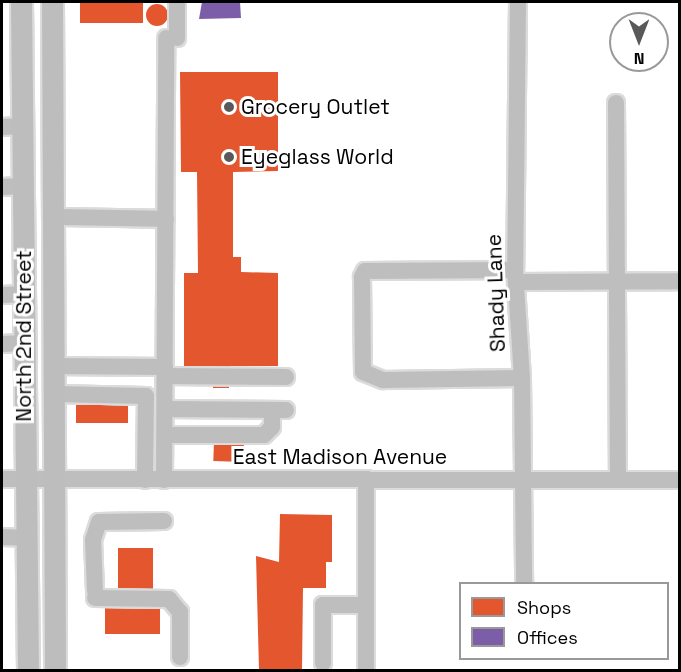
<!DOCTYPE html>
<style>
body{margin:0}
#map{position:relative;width:681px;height:672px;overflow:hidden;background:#fff;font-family:"Space Grotesk",sans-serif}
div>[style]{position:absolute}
.shops>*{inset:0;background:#e4572e;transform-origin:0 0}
.round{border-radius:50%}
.offices>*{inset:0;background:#7b5ea7}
.roads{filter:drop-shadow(2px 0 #dbdbdb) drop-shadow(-2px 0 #dbdbdb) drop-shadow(0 2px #dbdbdb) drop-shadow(0 -2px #dbdbdb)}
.minor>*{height:16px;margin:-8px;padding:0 8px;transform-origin:8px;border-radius:8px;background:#bebebe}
.major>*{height:21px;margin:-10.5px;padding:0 10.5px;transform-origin:10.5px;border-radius:10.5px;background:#bdbdbd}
.dots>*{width:16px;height:16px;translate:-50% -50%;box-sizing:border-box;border:3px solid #fff;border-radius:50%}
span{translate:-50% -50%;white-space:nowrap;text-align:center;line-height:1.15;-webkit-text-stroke:6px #fff;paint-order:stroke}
.poi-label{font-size:21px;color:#000}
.left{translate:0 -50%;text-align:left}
.street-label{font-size:21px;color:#000}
.frame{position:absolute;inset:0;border:3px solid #000;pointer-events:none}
.legend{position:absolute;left:459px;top:582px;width:210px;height:78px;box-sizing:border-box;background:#fff;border:2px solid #999;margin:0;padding:8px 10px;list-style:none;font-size:18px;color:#000}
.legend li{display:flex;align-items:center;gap:12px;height:30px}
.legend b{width:30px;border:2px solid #999}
.north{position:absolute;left:609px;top:12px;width:60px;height:60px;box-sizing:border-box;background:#fff;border:2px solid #999;border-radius:50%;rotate:180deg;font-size:16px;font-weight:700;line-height:24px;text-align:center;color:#000}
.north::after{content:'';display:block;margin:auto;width:21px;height:27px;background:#595959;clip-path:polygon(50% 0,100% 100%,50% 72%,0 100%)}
</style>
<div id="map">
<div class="shops">
<i style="left:80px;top:2px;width:63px;height:21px"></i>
<i class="round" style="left:146px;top:4px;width:22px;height:22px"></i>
<i style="clip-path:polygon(180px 72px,278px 72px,278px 171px,233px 172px,233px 257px,241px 257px,241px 272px,278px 273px,278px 366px,230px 366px,229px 388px,213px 388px,213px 366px,184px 366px,184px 273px,198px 273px,197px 172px,181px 172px)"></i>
<i style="clip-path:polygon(98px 399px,103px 399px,103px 405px,128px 405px,128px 423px,76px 423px,76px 405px,98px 405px)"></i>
<i style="left:214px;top:441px;width:30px;height:20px;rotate:2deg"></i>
<i style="clip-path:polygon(280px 514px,332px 515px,332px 562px,326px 562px,326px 588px,303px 588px,302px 670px,259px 670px,256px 556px,279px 562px)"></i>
<i style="left:118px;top:548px;width:35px;height:43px"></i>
<i style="left:160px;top:602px;width:32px;height:55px;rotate:90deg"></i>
</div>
<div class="offices">
<i style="clip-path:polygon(202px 2px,240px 2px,241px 18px,199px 19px)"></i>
</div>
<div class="roads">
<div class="minor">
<i style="left:177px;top:2px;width:36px;rotate:90deg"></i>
<i style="left:518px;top:2px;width:268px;rotate:90.6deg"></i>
<i style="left:515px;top:270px;width:108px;rotate:86.3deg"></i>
<i style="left:522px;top:378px;width:206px;rotate:89.4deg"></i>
<i style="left:616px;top:103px;width:377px;rotate:89.7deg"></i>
<i style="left:2px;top:127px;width:20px;rotate:-3deg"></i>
<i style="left:2px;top:187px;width:20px;rotate:-3deg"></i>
<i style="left:54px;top:217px;width:112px;rotate:1deg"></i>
<i style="left:515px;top:270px;width:150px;rotate:179.6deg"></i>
<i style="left:365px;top:271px;width:7px;rotate:117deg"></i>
<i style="left:362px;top:277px;width:95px;rotate:89.4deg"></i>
<i style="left:363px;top:372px;width:22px;rotate:22deg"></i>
<i style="left:383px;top:380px;width:139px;rotate:-0.8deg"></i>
<i style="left:516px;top:282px;width:164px;rotate:-0.3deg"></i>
<i style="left:2px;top:295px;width:21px;rotate:-3deg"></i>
<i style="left:2px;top:344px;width:21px;rotate:-3deg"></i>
<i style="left:53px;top:366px;width:112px;rotate:0.5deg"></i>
<i style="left:165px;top:376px;width:121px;rotate:0.5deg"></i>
<i style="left:55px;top:394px;width:91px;rotate:1.3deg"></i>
<i style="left:146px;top:396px;width:84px;rotate:90.7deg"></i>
<i style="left:165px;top:409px;width:121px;rotate:0.5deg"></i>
<i style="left:165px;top:435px;width:99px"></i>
<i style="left:264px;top:435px;width:11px;rotate:-45deg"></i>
<i style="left:272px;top:427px;width:17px;rotate:-90deg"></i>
<i style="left:2px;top:479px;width:678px;rotate:0.08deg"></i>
<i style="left:164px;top:480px;width:442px;rotate:-89.7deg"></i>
<i style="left:2px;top:537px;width:25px;rotate:2deg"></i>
<i style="left:95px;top:591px;width:51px;rotate:-92.2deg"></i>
<i style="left:93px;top:540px;width:19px;rotate:-72deg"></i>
<i style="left:99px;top:522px;width:65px;rotate:-0.9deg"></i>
<i style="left:95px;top:598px;width:74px;rotate:0.8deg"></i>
<i style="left:169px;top:599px;width:17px;rotate:50deg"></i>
<i style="left:180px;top:612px;width:45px;rotate:90deg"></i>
<i style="left:323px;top:663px;width:58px;rotate:-90deg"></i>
<i style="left:323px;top:605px;width:43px"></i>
<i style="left:366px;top:670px;width:190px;rotate:-90deg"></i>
</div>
<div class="major">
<i style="left:21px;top:2px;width:668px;rotate:89.4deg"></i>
<i style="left:52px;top:2px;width:668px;rotate:89.74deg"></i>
</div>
</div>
<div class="dots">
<i style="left:229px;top:107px;background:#595959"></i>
<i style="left:229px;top:157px;background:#595959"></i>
</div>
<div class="poi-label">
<span class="left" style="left:241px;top:107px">Grocery Outlet</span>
<span class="left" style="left:241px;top:157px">Eyeglass World</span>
</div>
<div class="street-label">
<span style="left:496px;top:293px;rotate:-92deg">Shady Lane</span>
<span style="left:24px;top:336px;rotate:-90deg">North 2nd Street</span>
<span style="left:340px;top:457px">East Madison Avenue</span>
</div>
<div class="frame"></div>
<ul class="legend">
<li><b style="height:16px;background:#e4572e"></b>Shops</li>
<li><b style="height:16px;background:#7b5ea7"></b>Offices</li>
</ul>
<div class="north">N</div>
</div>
